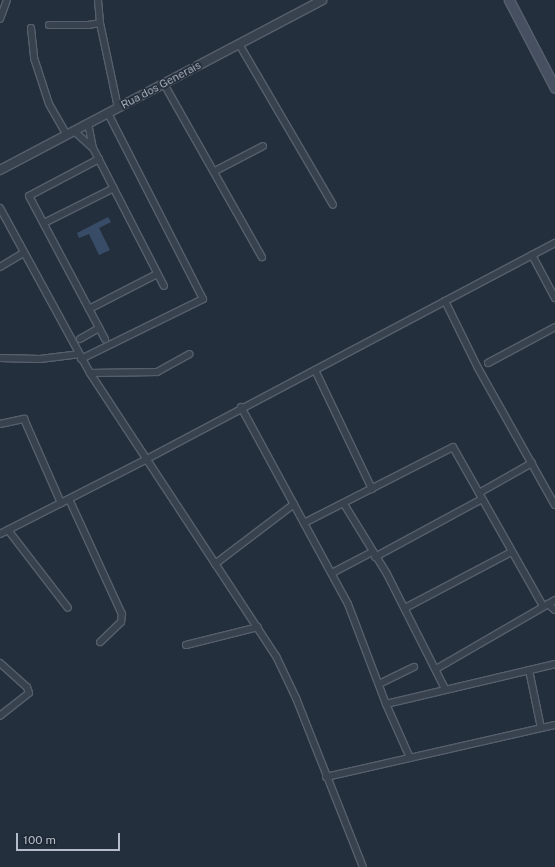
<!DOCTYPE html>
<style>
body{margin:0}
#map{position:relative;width:555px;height:867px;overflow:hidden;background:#242f3e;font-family:"Public Sans",sans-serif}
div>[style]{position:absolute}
.water>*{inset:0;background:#394c67}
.roads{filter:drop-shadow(1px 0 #565f6c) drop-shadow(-1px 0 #565f6c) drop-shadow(0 1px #565f6c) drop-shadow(0 -1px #565f6c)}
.minor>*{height:6px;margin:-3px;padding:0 3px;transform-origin:3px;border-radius:3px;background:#38414e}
.tertiary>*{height:8px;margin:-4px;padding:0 4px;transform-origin:4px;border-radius:4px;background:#38414e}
.secondary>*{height:9px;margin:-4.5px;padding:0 4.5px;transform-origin:4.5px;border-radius:4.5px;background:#465061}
span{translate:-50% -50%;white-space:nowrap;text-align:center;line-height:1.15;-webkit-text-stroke:3px #1d2633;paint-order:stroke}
.street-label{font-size:11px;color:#b4bcc9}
.scale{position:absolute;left:16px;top:833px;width:104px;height:18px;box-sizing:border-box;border:2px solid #b4bcc9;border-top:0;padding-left:5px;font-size:12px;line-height:14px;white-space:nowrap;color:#b4bcc9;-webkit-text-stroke:3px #1d2633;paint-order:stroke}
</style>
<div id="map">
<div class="water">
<i style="clip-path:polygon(108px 217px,111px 222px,99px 228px,110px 250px,99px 255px,89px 234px,79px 238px,77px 233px)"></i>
</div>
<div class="roads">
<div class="minor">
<i style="left:98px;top:0;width:23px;rotate:85deg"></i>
<i style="left:100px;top:23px;width:87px;rotate:78deg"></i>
<i style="left:0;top:19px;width:20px;rotate:-70deg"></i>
<i style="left:49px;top:25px;width:39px"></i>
<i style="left:88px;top:25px;width:12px;rotate:-9deg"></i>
<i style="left:31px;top:28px;width:30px;rotate:84deg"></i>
<i style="left:34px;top:58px;width:48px;rotate:71.9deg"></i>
<i style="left:49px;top:104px;width:34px;rotate:60deg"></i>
<i style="left:239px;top:44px;width:186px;rotate:59.7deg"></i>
<i style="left:164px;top:84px;width:199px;rotate:60.5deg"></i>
<i style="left:88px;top:123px;width:25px;rotate:79deg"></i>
<i style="left:93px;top:148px;width:155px;rotate:62.8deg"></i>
<i style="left:74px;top:131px;width:25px;rotate:42deg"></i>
<i style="left:99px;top:159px;width:79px;rotate:152.1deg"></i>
<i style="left:29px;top:196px;width:162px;rotate:62deg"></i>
<i style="left:215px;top:171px;width:54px;rotate:-27.5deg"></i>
<i style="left:0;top:208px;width:188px;rotate:61.4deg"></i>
<i style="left:90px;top:373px;width:339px;rotate:56.7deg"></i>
<i style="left:276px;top:656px;width:47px;rotate:64.5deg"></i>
<i style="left:296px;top:698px;width:182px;rotate:68.4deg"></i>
<i style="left:44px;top:223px;width:78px;rotate:-26.6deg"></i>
<i style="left:532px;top:255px;width:49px;rotate:61.9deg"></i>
<i style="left:0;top:267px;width:27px;rotate:-31deg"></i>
<i style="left:445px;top:301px;width:75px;rotate:63.8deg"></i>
<i style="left:478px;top:368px;width:157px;rotate:60.7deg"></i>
<i style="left:89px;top:309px;width:76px;rotate:-27.2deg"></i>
<i style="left:80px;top:339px;width:22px;rotate:-30deg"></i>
<i style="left:0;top:358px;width:40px;rotate:1.4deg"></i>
<i style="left:40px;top:359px;width:39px;rotate:-7deg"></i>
<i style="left:81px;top:359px;width:136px;rotate:-26.2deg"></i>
<i style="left:203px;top:299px;width:209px;rotate:-117.1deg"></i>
<i style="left:488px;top:363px;width:76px;rotate:-28.2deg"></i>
<i style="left:315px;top:370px;width:132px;rotate:64.4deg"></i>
<i style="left:90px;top:373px;width:67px;rotate:-0.9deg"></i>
<i style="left:157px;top:372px;width:37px;rotate:-29deg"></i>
<i style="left:241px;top:407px;width:224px;rotate:61.5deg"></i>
<i style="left:348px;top:604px;width:107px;rotate:69.2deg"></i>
<i style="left:386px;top:704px;width:59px;rotate:66deg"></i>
<i style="left:0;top:424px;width:25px;rotate:-12deg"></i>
<i style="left:24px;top:419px;width:92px;rotate:66.2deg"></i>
<i style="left:479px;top:493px;width:61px;rotate:-29.5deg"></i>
<i style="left:69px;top:499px;width:127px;rotate:65.3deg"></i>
<i style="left:122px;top:614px;width:8px;rotate:97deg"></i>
<i style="left:121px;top:622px;width:29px;rotate:136deg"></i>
<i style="left:344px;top:504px;width:82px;rotate:58.4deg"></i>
<i style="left:387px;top:574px;width:129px;rotate:63.2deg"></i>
<i style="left:304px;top:523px;width:167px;rotate:-27deg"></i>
<i style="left:453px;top:447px;width:183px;rotate:60.5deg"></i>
<i style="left:8px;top:530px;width:98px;rotate:52.4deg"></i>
<i style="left:0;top:534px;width:163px;rotate:-27deg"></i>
<i style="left:145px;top:460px;width:464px;rotate:-27.9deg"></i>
<i style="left:375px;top:557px;width:122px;rotate:-28.5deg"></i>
<i style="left:215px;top:564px;width:99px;rotate:-37.2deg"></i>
<i style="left:332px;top:573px;width:45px;rotate:-27.7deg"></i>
<i style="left:548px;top:604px;width:9px;rotate:41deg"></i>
<i style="left:405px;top:608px;width:120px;rotate:-27.8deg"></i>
<i style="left:186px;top:645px;width:74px;rotate:-14deg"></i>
<i style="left:0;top:663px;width:36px;rotate:42deg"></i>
<i style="left:27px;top:687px;width:6px;rotate:72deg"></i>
<i style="left:29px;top:693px;width:37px;rotate:142deg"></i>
<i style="left:436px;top:669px;width:138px;rotate:-30.1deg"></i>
<i style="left:529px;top:670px;width:59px;rotate:78.3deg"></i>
<i style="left:379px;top:684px;width:39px;rotate:-26deg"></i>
<i style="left:386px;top:704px;width:174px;rotate:-13.3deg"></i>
<i style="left:326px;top:777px;width:235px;rotate:-12.8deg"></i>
</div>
<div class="tertiary">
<i style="left:0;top:170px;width:364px;rotate:-27.8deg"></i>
</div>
<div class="secondary">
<i style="left:509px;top:0;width:99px;rotate:62.4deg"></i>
</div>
</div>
<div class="street-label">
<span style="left:161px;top:85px;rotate:-28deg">Rua dos Generais</span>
</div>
<div class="scale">100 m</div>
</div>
